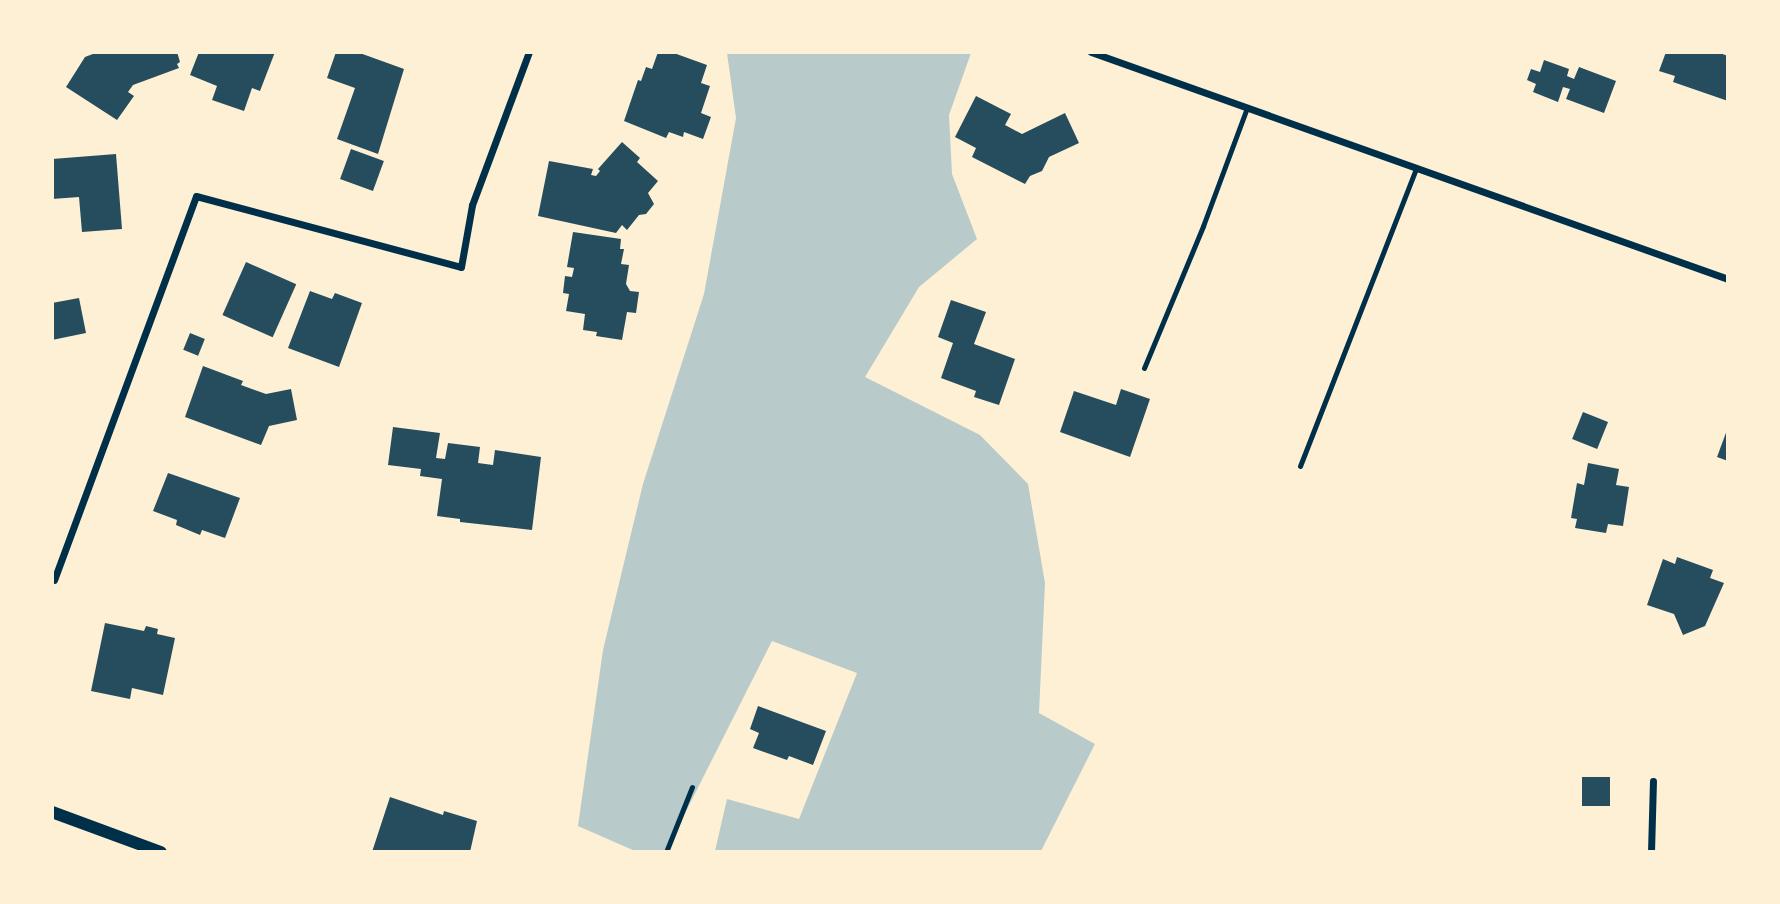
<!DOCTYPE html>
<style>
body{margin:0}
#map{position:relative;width:1780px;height:904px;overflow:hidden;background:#fdf0d5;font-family:Mulish,sans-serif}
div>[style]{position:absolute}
.green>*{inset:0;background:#b9caca}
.building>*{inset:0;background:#264d5e;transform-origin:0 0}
.service>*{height:5px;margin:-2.5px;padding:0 2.5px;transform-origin:2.5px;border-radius:2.5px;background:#003049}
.minor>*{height:7px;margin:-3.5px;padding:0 3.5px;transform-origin:3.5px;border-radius:3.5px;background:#003049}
.tertiary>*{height:12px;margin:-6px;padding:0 6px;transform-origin:6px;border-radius:6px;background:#003049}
span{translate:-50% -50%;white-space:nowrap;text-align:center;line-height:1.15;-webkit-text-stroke:7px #fdf0d5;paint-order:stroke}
.frame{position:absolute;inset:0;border:54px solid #fdf0d5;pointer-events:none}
</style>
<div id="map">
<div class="green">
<i style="clip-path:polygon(727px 53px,971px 53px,949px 115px,952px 174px,977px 239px,919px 287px,865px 377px,980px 435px,1028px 484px,1045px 583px,1039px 713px,1095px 744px,1041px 851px,715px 851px,727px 799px,799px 819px,857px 673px,772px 641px,666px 851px,635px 851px,578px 826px,603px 650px,643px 484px,704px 294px,736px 118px)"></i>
</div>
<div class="building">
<i style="clip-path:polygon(98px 52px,177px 52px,180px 62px,177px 64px,179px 68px,133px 85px,128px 92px,134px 96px,117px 120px,66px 87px,85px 57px)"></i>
<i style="clip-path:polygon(199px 52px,275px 52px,260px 91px,252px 88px,244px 111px,212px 100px,217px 86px,190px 75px)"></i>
<i style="clip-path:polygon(336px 52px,357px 52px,404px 69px,378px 154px,337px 139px,355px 88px,327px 78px)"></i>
<i style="clip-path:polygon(658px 52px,671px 52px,707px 65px,701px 83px,710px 86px,701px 113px,711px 117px,703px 139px,684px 132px,683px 137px,669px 132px,666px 138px,624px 121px,638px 80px,641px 81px,646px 67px,652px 69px)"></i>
<i style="clip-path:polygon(1666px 52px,1717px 52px,1728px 56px,1728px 101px,1673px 82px,1675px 76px,1659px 71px)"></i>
<i style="clip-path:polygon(1544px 60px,1569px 69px,1567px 76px,1574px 79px,1579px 67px,1616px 81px,1604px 113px,1566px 99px,1570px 89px,1563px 87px,1558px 102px,1533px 92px,1536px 84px,1527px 80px,1531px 69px,1540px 72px)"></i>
<i style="clip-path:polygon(976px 96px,1011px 114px,1005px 125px,1022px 134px,1065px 113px,1079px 143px,1049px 157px,1042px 171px,1030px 176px,1025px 184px,972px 157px,976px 148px,955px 137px)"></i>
<i style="clip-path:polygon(622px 142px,640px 158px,637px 162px,658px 181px,648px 193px,654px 204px,646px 214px,639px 215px,627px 230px,622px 225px,616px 233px,538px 216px,549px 161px,593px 169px,591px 175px,596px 176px,600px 171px,598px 169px)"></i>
<i style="left:351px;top:149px;width:35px;height:32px;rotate:20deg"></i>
<i style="clip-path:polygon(116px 154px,122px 229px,82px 232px,79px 197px,52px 199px,52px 159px)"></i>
<i style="clip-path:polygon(573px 232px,621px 239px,620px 249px,624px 249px,621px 264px,629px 265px,626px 284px,630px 291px,639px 292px,636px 313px,627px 312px,622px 340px,596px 336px,597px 332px,583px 330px,585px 314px,566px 311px,569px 294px,563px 293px,565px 276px,572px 277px,574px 268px,567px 267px)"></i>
<i style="left:246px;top:262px;width:55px;height:58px;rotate:24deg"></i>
<i style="clip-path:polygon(310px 291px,332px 299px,335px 293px,362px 303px,339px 367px,288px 348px)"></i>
<i style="clip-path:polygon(79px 298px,86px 333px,52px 340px,52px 303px)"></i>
<i style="clip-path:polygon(951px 300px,986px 312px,974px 344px,1015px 359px,999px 405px,974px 397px,976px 391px,941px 378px,953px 343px,938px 337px)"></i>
<i style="left:190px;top:333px;width:16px;height:18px;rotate:22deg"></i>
<i style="clip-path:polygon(203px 366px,243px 381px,241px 385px,266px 394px,291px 389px,297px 420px,269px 426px,261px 445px,185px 417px)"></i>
<i style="clip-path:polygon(1121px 389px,1150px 399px,1130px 457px,1060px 432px,1074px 391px,1116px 405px)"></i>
<i style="left:1583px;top:412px;width:27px;height:29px;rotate:22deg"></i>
<i style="clip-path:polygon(393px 427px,440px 433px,436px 458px,445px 459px,448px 443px,480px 447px,478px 463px,493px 465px,495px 450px,541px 457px,532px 530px,460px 522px,460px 519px,437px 516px,442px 479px,420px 476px,421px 469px,388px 465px)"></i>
<i style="clip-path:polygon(1727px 430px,1728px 430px,1728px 461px,1717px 457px)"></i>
<i style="clip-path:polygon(1588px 463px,1619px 469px,1616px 485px,1629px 487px,1623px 526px,1608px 524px,1606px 533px,1575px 528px,1577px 519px,1571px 518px,1577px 483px,1584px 485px)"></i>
<i style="clip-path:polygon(168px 473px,240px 498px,225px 538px,202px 530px,200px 535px,176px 525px,177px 520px,153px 511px)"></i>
<i style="clip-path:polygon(1677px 557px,1713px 570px,1710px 578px,1724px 583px,1705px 626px,1683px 635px,1674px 614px,1647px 605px,1663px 559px,1675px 564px)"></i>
<i style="clip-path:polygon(105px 623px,144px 631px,146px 626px,158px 629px,157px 634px,175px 638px,163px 695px,132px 688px,130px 699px,91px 691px)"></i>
<i style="clip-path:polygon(758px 706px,826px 731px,813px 765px,789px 756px,787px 760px,753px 748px,759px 733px,750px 729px)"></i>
<i style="left:1582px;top:777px;width:28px;height:29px"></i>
<i style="clip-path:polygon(390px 797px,443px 815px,444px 811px,477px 821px,470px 852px,372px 852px)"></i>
</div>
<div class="service">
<i style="left:1144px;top:368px;width:154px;rotate:-67.4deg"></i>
<i style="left:1203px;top:226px;width:126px;rotate:-69.6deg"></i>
<i style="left:1300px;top:466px;width:319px;rotate:-68.7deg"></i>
<i style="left:666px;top:852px;width:70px;rotate:-68.2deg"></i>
</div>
<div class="minor">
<i style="left:1091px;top:52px;width:676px;rotate:19.61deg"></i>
<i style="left:54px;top:580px;width:409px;rotate:-69.7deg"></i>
<i style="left:196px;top:196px;width:274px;rotate:15deg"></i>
<i style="left:461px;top:267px;width:63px;rotate:-79.9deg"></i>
<i style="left:472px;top:205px;width:163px;rotate:-69.6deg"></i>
<i style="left:1651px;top:852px;width:71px;rotate:-88.4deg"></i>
</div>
<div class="tertiary">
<i style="left:52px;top:812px;width:116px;rotate:20.2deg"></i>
</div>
<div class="frame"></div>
</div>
